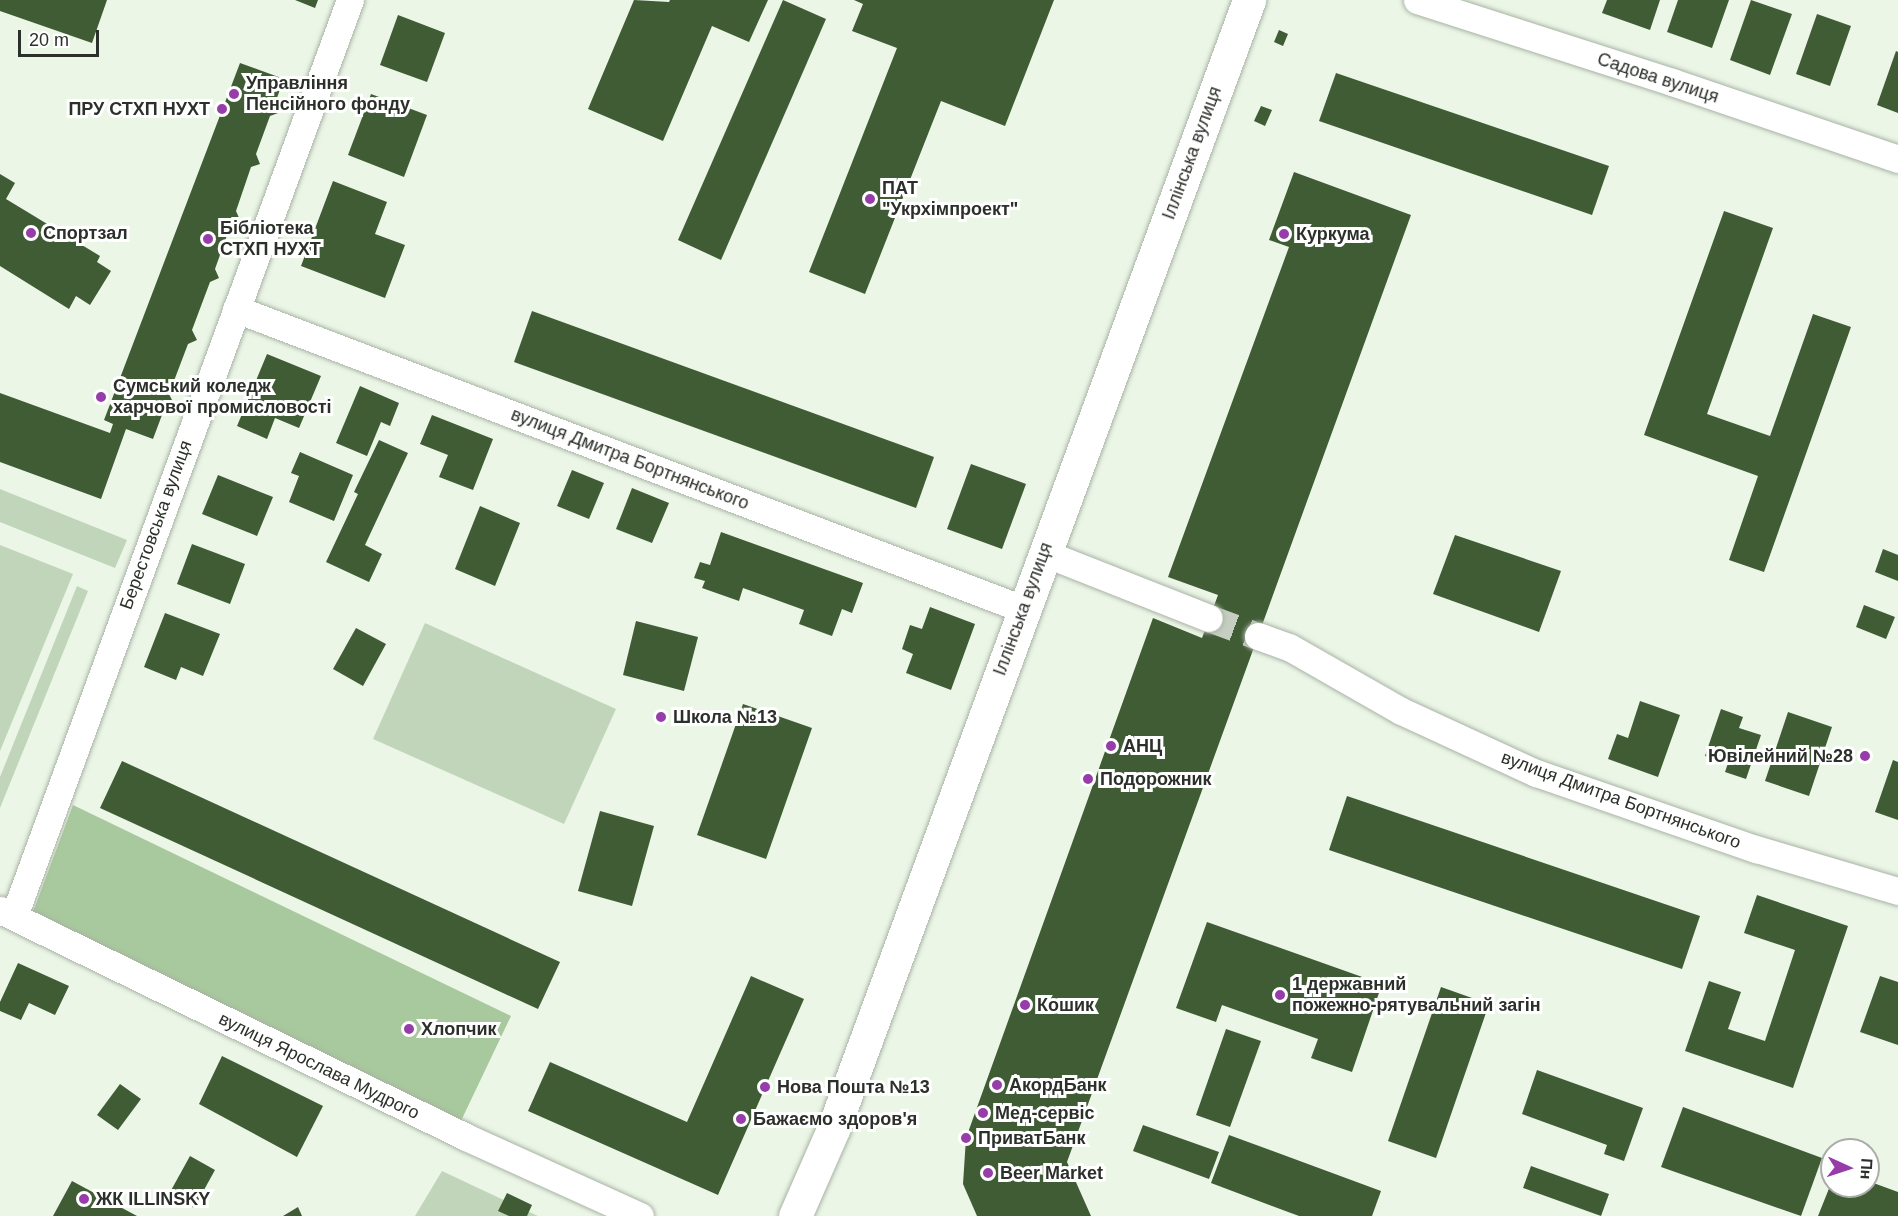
<!DOCTYPE html>
<html>
<head>
<meta charset="utf-8">
<style>
  body { margin:0 }
  #map { position:relative; width:1898px; height:1216px; overflow:hidden; background:#ebf6e7; font-family:Helvetica,sans-serif }
  div>[style] { position:absolute }
  .green>* { inset:0; background:#c0d5b9 }
  .forest>* { inset:0; background:#a8c99d }
  .building>* { inset:0; background:#3f5c35 }
  .minor-tunnel>* { height:27px; margin-top:-13.5px; transform-origin:0; background:repeating-linear-gradient(90deg,#c5cec1 0 27px,transparent 0 41px) }
  .roads { filter:drop-shadow(0 0 2px #a9b3a5) drop-shadow(0 0 2px #a9b3a5) }
  .minor>* { height:27px; margin:-13.5px; padding:0 13.5px; transform-origin:13.5px; border-radius:13.5px; background:#fff }
  .major>* { height:33px; margin:-16.5px; padding:0 16.5px; transform-origin:16.5px; border-radius:16.5px; background:#fff }
  .dots>* { width:16px; height:16px; translate:-50% -50%; box-sizing:border-box; border:3px solid #fff; border-radius:50% }
  span { translate:-50% -50%; white-space:nowrap; text-align:center; line-height:1.15; -webkit-text-stroke:6px #fff; paint-order:stroke }
  .street-label { font-size:18px; color:#2c302a }
  .poi-label { font-size:18px; color:#2c302a; font-weight:700 }
  .left { translate:0 -50%; text-align:left }
  .right { translate:-100% -50%; text-align:right }
  .north { position:absolute; left:1820px; top:1138px; width:60px; height:60px; box-sizing:border-box; background:#fff; border:2px solid #abacaa; border-radius:50%; rotate:93deg; font-size:16px; font-weight:700; line-height:24px; text-align:center; color:#2c302a }
  .north::after { content:''; display:block; margin:auto; width:21px; height:27px; background:#963da9; clip-path:polygon(50% 0,100% 100%,50% 72%,0 100%) }
  .scale { position:absolute; left:18px; top:30px; width:81px; height:27px; box-sizing:border-box; border:3px solid #2c302a; border-top:0; padding-left:8px; font-size:18px; line-height:21px; white-space:nowrap; color:#2c302a; -webkit-text-stroke:4px #fff; paint-order:stroke }
</style>
</head>
<body>
<div id="map">
  <div class="green">
    <i style="clip-path:polygon(0 489px,127px 540px,115px 568px,0 522px)"></i>
    <i style="clip-path:polygon(0 545px,73px 574px,0 751px)"></i>
    <i style="clip-path:polygon(77px 586px,88px 591px,0 808px,0 777px)"></i>
    <i style="clip-path:polygon(425px 623px,616px 709px,564px 824px,373px 739px)"></i>
    <i style="clip-path:polygon(442px 1171px,538px 1216px,415px 1216px)"></i>
  </div>
  <div class="forest">
    <i style="clip-path:polygon(73px 805px,511px 1016px,460px 1123px,33px 912px)"></i>
  </div>
  <div class="building">
    <i style="clip-path:polygon(0 0,107px 0,92px 43px,0 11px)"></i>
    <i style="clip-path:polygon(295px 0,318px 0,315px 8px)"></i>
    <i style="clip-path:polygon(634px 0,669px 2px,670px 0,768px 0,749px 42px,712px 26px,663px 141px,588px 109px)"></i>
    <i style="clip-path:polygon(783px 0,826px 19px,721px 260px,678px 240px)"></i>
    <i style="clip-path:polygon(854px 0,1054px 0,1005px 126px,941px 101px,865px 294px,809px 272px,897px 48px,852px 31px,863px 4px)"></i>
    <i style="clip-path:polygon(1607px 0,1660px 0,1650px 30px,1602px 13px)"></i>
    <i style="clip-path:polygon(1678px 0,1729px 0,1712px 48px,1667px 32px)"></i>
    <i style="clip-path:polygon(1751px 0,1792px 14px,1770px 75px,1730px 60px)"></i>
    <i style="clip-path:polygon(1817px 14px,1851px 26px,1830px 86px,1796px 74px)"></i>
    <i style="clip-path:polygon(398px 15px,445px 33px,427px 82px,380px 65px)"></i>
    <i style="clip-path:polygon(1279px 30px,1288px 34px,1283px 46px,1274px 42px)"></i>
    <i style="clip-path:polygon(1896px 51px,1898px 52px,1898px 113px,1877px 105px)"></i>
    <i style="clip-path:polygon(240px 63px,284px 79px,275px 103px,278px 113px,270px 116px,256px 154px,260px 164px,251px 167px,236px 211px,240px 220px,231px 224px,215px 269px,219px 278px,210px 282px,192px 330px,197px 340px,188px 344px,169px 394px,174px 404px,165px 407px,153px 439px,126px 429px,101px 499px,0 462px,0 393px,110px 433px,113px 424px,104px 420px)"></i>
    <i style="clip-path:polygon(1336px 73px,1609px 166px,1592px 215px,1319px 121px)"></i>
    <i style="clip-path:polygon(371px 94px,427px 115px,404px 177px,348px 155px)"></i>
    <i style="clip-path:polygon(1261px 106px,1272px 110px,1265px 126px,1254px 121px)"></i>
    <i style="clip-path:polygon(1294px 172px,1411px 215px,1067px 1162px,1091px 1216px,977px 1216px,963px 1184px,966px 1138px,1153px 618px,1202px 638px,1218px 595px,1168px 577px,1289px 247px,1269px 240px)"></i>
    <i style="clip-path:polygon(0 174px,15px 183px,6px 199px,100px 256px,97px 262px,111px 271px,90px 305px,76px 296px,69px 309px,0 266px)"></i>
    <i style="clip-path:polygon(333px 181px,387px 202px,375px 234px,405px 245px,385px 298px,301px 266px)"></i>
    <i style="clip-path:polygon(1724px 211px,1773px 228px,1707px 414px,1770px 436px,1813px 314px,1851px 327px,1764px 572px,1729px 560px,1758px 476px,1644px 435px)"></i>
    <i style="clip-path:polygon(532px 311px,934px 457px,916px 508px,514px 362px)"></i>
    <i style="clip-path:polygon(267px 354px,321px 376px,299px 428px,275px 418px,267px 439px,237px 426px)"></i>
    <i style="clip-path:polygon(360px 386px,399px 403px,390px 426px,381px 422px,367px 456px,336px 443px)"></i>
    <i style="clip-path:polygon(432px 415px,493px 439px,473px 490px,439px 477px,448px 455px,420px 444px)"></i>
    <i style="clip-path:polygon(379px 440px,408px 453px,365px 545px,382px 554px,369px 582px,326px 562px,358px 494px,354px 492px)"></i>
    <i style="clip-path:polygon(300px 452px,353px 475px,334px 521px,289px 502px,299px 476px,291px 473px)"></i>
    <i style="clip-path:polygon(971px 464px,1026px 484px,1002px 549px,947px 529px)"></i>
    <i style="clip-path:polygon(572px 470px,604px 483px,589px 519px,557px 506px)"></i>
    <i style="clip-path:polygon(218px 475px,273px 497px,257px 536px,202px 514px)"></i>
    <i style="clip-path:polygon(632px 488px,669px 503px,652px 543px,616px 529px)"></i>
    <i style="clip-path:polygon(480px 506px,520px 523px,495px 586px,455px 569px)"></i>
    <i style="clip-path:polygon(721px 532px,863px 583px,852px 613px,842px 609px,832px 636px,799px 624px,804px 610px,743px 588px,739px 601px,702px 588px,705px 581px,694px 578px,700px 562px,710px 565px)"></i>
    <i style="clip-path:polygon(1455px 535px,1561px 571px,1539px 632px,1433px 594px)"></i>
    <i style="clip-path:polygon(192px 544px,245px 564px,230px 604px,177px 584px)"></i>
    <i style="clip-path:polygon(1883px 549px,1898px 555px,1898px 581px,1875px 572px)"></i>
    <i style="clip-path:polygon(1864px 605px,1895px 617px,1886px 639px,1856px 627px)"></i>
    <i style="clip-path:polygon(930px 607px,975px 624px,951px 690px,906px 673px,913px 654px,902px 649px,910px 625px,922px 629px)"></i>
    <i style="clip-path:polygon(165px 613px,220px 634px,203px 676px,181px 667px,176px 680px,144px 667px)"></i>
    <i style="clip-path:polygon(636px 621px,698px 637px,684px 691px,623px 675px)"></i>
    <i style="clip-path:polygon(356px 628px,386px 644px,363px 686px,333px 669px)"></i>
    <i style="clip-path:polygon(1640px 701px,1680px 715px,1658px 777px,1608px 759px,1617px 734px,1628px 738px)"></i>
    <i style="clip-path:polygon(743px 704px,812px 728px,766px 859px,697px 835px)"></i>
    <i style="clip-path:polygon(1721px 709px,1743px 717px,1739px 728px,1761px 735px,1746px 779px,1725px 772px,1728px 763px,1705px 756px)"></i>
    <i style="clip-path:polygon(1788px 712px,1832px 727px,1809px 796px,1765px 781px)"></i>
    <i style="clip-path:polygon(1893px 760px,1898px 762px,1898px 820px,1875px 812px)"></i>
    <i style="clip-path:polygon(122px 761px,560px 962px,538px 1009px,100px 808px)"></i>
    <i style="clip-path:polygon(1347px 796px,1700px 916px,1682px 969px,1329px 850px)"></i>
    <i style="clip-path:polygon(600px 811px,654px 826px,632px 906px,578px 891px)"></i>
    <i style="clip-path:polygon(1757px 895px,1848px 926px,1793px 1088px,1685px 1051px,1709px 981px,1741px 992px,1728px 1029px,1765px 1041px,1795px 950px,1744px 933px)"></i>
    <i style="clip-path:polygon(1207px 922px,1382px 984px,1352px 1072px,1311px 1058px,1318px 1039px,1222px 1005px,1216px 1022px,1176px 1008px)"></i>
    <i style="clip-path:polygon(18px 963px,69px 986px,55px 1015px,29px 1003px,21px 1020px,0 1011px,0 1002px)"></i>
    <i style="clip-path:polygon(751px 976px,804px 999px,718px 1195px,528px 1111px,550px 1062px,687px 1122px)"></i>
    <i style="clip-path:polygon(1880px 976px,1898px 982px,1898px 1045px,1860px 1032px)"></i>
    <i style="clip-path:polygon(1441px 987px,1489px 1004px,1436px 1158px,1388px 1141px)"></i>
    <i style="clip-path:polygon(1226px 1029px,1261px 1041px,1230px 1127px,1196px 1115px)"></i>
    <i style="clip-path:polygon(222px 1056px,323px 1106px,297px 1157px,199px 1104px)"></i>
    <i style="clip-path:polygon(1537px 1070px,1643px 1108px,1624px 1161px,1604px 1154px,1607px 1145px,1522px 1114px)"></i>
    <i style="clip-path:polygon(120px 1084px,141px 1099px,118px 1130px,97px 1115px)"></i>
    <i style="clip-path:polygon(1683px 1107px,1822px 1158px,1801px 1216px,1661px 1167px)"></i>
    <i style="clip-path:polygon(1143px 1125px,1219px 1152px,1209px 1179px,1133px 1151px)"></i>
    <i style="clip-path:polygon(1229px 1135px,1381px 1191px,1372px 1216px,1299px 1216px,1211px 1183px)"></i>
    <i style="clip-path:polygon(190px 1156px,215px 1170px,194px 1208px,169px 1194px)"></i>
    <i style="clip-path:polygon(1531px 1166px,1609px 1194px,1601px 1216px,1523px 1188px)"></i>
    <i style="clip-path:polygon(72px 1181px,137px 1216px,53px 1216px)"></i>
    <i style="clip-path:polygon(1832px 1181px,1832px 1186px,1868px 1186px,1868px 1181px,1898px 1192px,1898px 1216px,1818px 1216px)"></i>
    <i style="clip-path:polygon(507px 1193px,532px 1205px,527px 1216px,509px 1216px,498px 1211px)"></i>
    <i style="clip-path:polygon(298px 1207px,302px 1216px,283px 1216px)"></i>
  </div>
  <div class="minor-tunnel">
    <i style="left:1209px;top:618px;width:52px;rotate:20.2deg"></i>
  </div>
  <div class="roads">
    <div class="minor">
      <i style="left:1417px;top:0;width:268px;rotate:17.8deg"></i>
      <i style="left:1672px;top:82px;width:239px;rotate:18.8deg"></i>
      <i style="left:236px;top:309px;width:842px;rotate:20.87deg"></i>
      <i style="left:1044px;top:553px;width:177px;rotate:21.5deg"></i>
      <i style="left:1258px;top:636px;width:33px;rotate:20deg"></i>
      <i style="left:1289px;top:647px;width:129px;rotate:29.7deg"></i>
      <i style="left:1401px;top:711px;width:149px;rotate:24.7deg"></i>
      <i style="left:1536px;top:773px;width:233px;rotate:19.1deg"></i>
      <i style="left:1756px;top:849px;width:148px;rotate:16.5deg"></i>
      <i style="left:0;top:910px;width:518px;rotate:25.97deg"></i>
      <i style="left:466px;top:1137px;width:191px;rotate:24.4deg"></i>
      <i style="left:14px;top:916px;width:976px;rotate:-69.86deg"></i>
    </div>
    <div class="major">
      <i style="left:795px;top:1216px;width:97px;rotate:-66.3deg"></i>
      <i style="left:834px;top:1127px;width:1201px;rotate:-69.78deg"></i>
    </div>
  </div>
  <div class="dots">
    <i style="left:234px;top:94px;background:#963da9"></i>
    <i style="left:222px;top:109px;background:#963da9"></i>
    <i style="left:870px;top:199px;background:#963da9"></i>
    <i style="left:31px;top:233px;background:#963da9"></i>
    <i style="left:1284px;top:234px;background:#963da9"></i>
    <i style="left:208px;top:239px;background:#963da9"></i>
    <i style="left:101px;top:397px;background:#963da9"></i>
    <i style="left:661px;top:717px;background:#963da9"></i>
    <i style="left:1111px;top:746px;background:#963da9"></i>
    <i style="left:1865px;top:756px;background:#963da9"></i>
    <i style="left:1088px;top:779px;background:#963da9"></i>
    <i style="left:1280px;top:995px;background:#963da9"></i>
    <i style="left:1025px;top:1005px;background:#963da9"></i>
    <i style="left:409px;top:1029px;background:#963da9"></i>
    <i style="left:997px;top:1085px;background:#963da9"></i>
    <i style="left:765px;top:1087px;background:#963da9"></i>
    <i style="left:983px;top:1113px;background:#963da9"></i>
    <i style="left:741px;top:1119px;background:#963da9"></i>
    <i style="left:966px;top:1138px;background:#963da9"></i>
    <i style="left:988px;top:1173px;background:#963da9"></i>
    <i style="left:84px;top:1199px;background:#963da9"></i>
  </div>
  <div class="street-label">
    <span style="left:1658px;top:78px;rotate:18deg">Садова вулиця</span>
    <span style="left:1192px;top:153px;rotate:-70deg">Іллінська вулиця</span>
    <span style="left:630px;top:459px;rotate:21deg">вулиця Дмитра Бортнянського</span>
    <span style="left:156px;top:525px;rotate:-70deg">Берестовська вулиця</span>
    <span style="left:1023px;top:609px;rotate:-70deg">Іллінська вулиця</span>
    <span style="left:1621px;top:800px;rotate:20deg">вулиця Дмитра Бортнянського</span>
    <span style="left:319px;top:1066px;rotate:26deg">вулиця Ярослава Мудрого</span>
  </div>
  <div class="poi-label">
    <span class="left" style="left:246px;top:94px">Управління<br>Пенсійного фонду</span>
    <span class="right" style="left:210px;top:109px">ПРУ СТХП НУХТ</span>
    <span class="left" style="left:882px;top:199px">ПАТ<br>"Укрхімпроект"</span>
    <span class="left" style="left:220px;top:239px">Бібліотека<br>СТХП НУХТ</span>
    <span class="left" style="left:43px;top:233px">Спортзал</span>
    <span class="left" style="left:1296px;top:234px">Куркума</span>
    <span class="left" style="left:113px;top:397px">Сумський коледж<br>харчової промисловості</span>
    <span class="left" style="left:673px;top:717px">Школа №13</span>
    <span class="left" style="left:1123px;top:746px">АНЦ</span>
    <span class="right" style="left:1853px;top:756px">Ювілейний №28</span>
    <span class="left" style="left:1100px;top:779px">Подорожник</span>
    <span class="left" style="left:1292px;top:995px">1 державний<br>пожежно-рятувальний загін</span>
    <span class="left" style="left:1037px;top:1005px">Кошик</span>
    <span class="left" style="left:421px;top:1029px">Хлопчик</span>
    <span class="left" style="left:1009px;top:1085px">АкордБанк</span>
    <span class="left" style="left:777px;top:1087px">Нова Пошта №13</span>
    <span class="left" style="left:995px;top:1113px">Мед-сервіс</span>
    <span class="left" style="left:753px;top:1119px">Бажаємо здоров'я</span>
    <span class="left" style="left:978px;top:1138px">ПриватБанк</span>
    <span class="left" style="left:1000px;top:1173px">Beer Market</span>
    <span class="left" style="left:96px;top:1199px">ЖК ILLINSKY</span>
  </div>
  <div class="north">Пн</div>
  <div class="scale">20 m</div>
</div>
</body>
</html>
